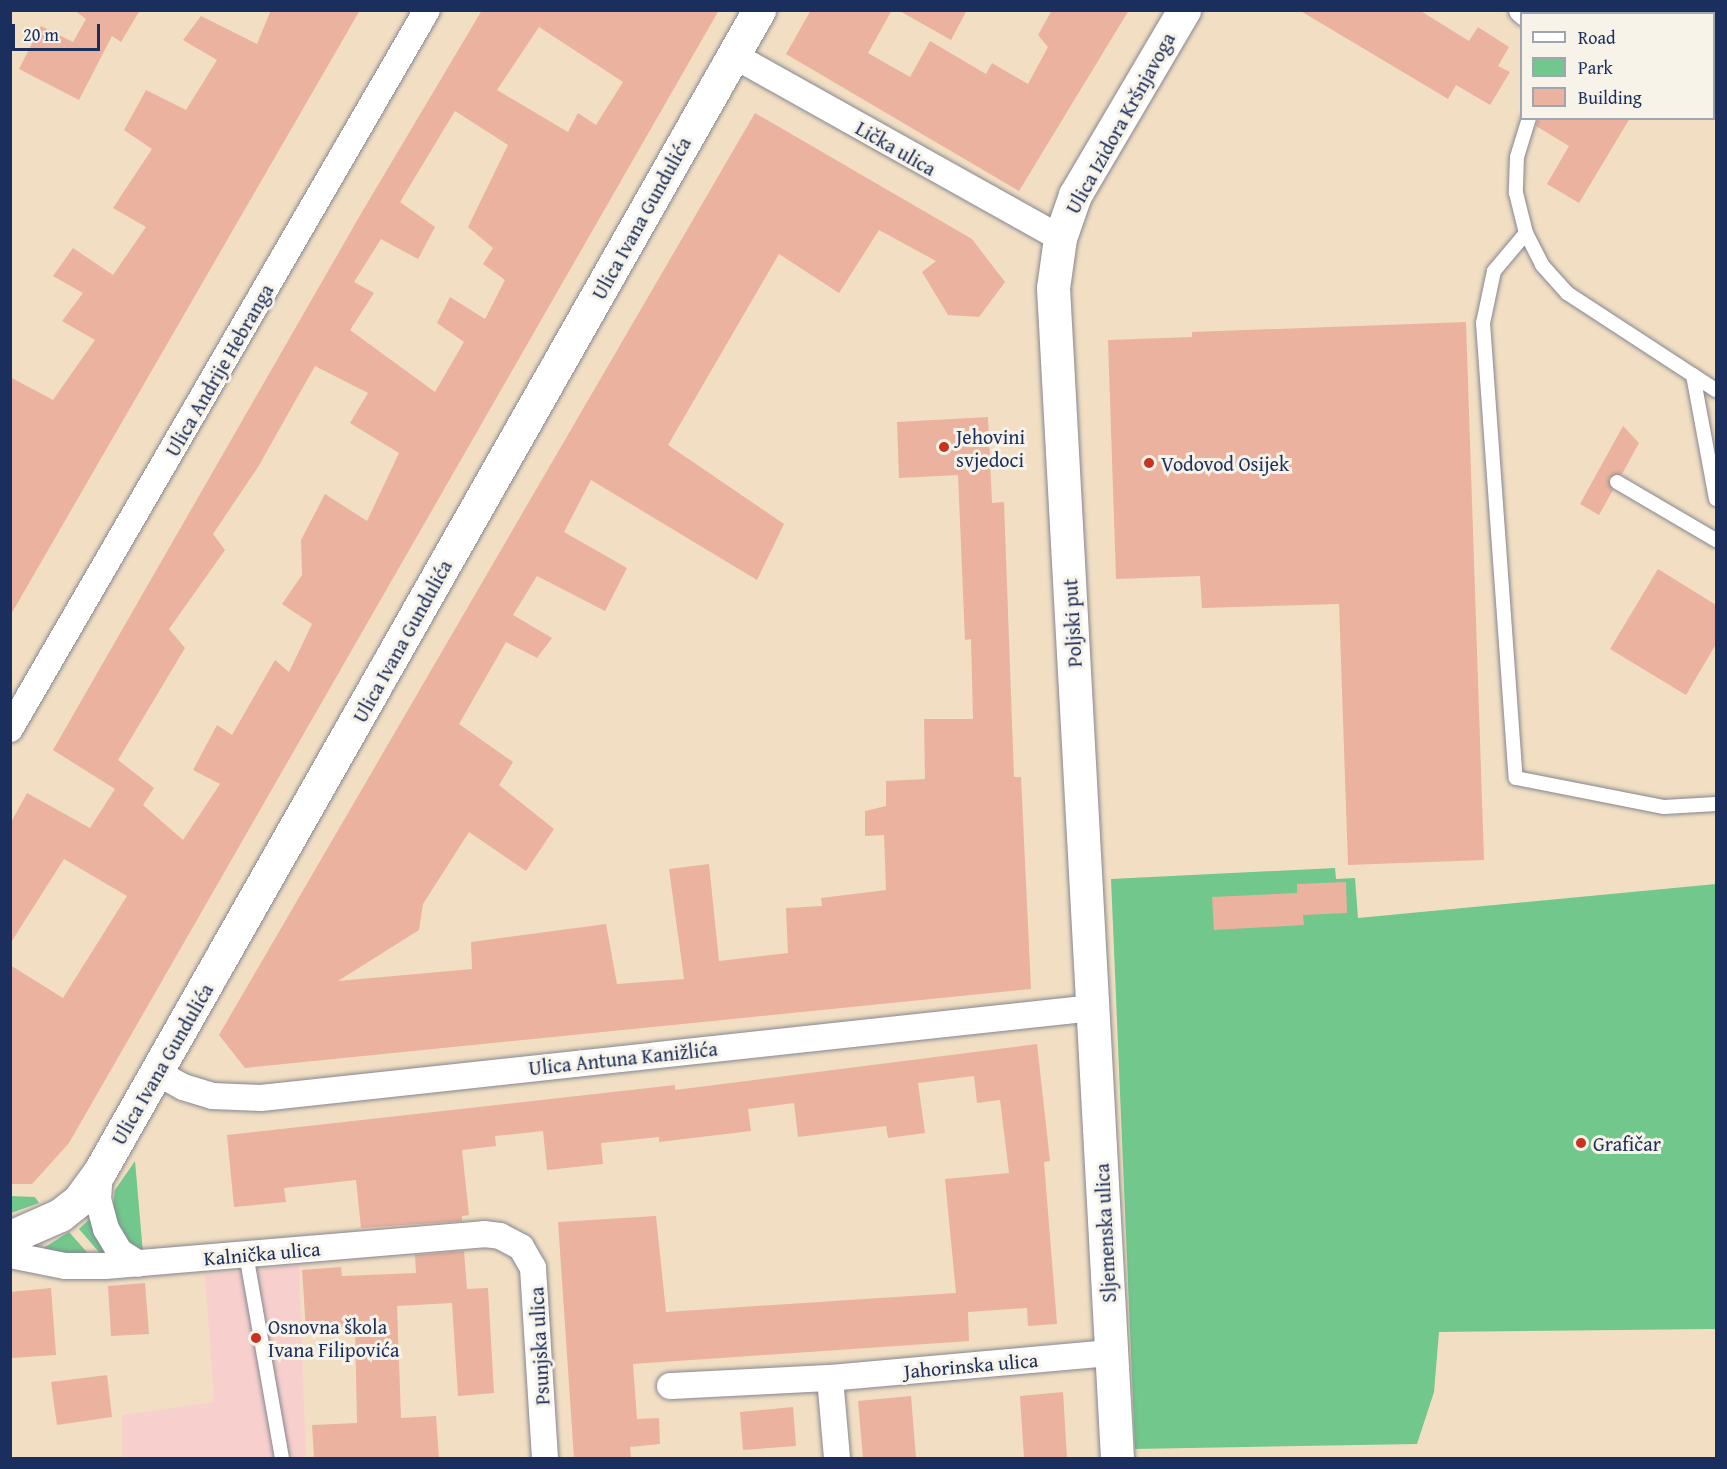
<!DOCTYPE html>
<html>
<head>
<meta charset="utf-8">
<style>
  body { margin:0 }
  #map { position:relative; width:1727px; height:1469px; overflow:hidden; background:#f2dfc3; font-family:"Gentium Book Plus",serif }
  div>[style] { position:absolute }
  .built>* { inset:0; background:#f7d0cd }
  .green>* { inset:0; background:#72c78c }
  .building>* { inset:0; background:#ebb29f }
  .roads { filter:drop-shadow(0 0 2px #868790) drop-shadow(0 0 2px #868790) }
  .service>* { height:14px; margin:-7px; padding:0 7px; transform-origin:7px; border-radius:7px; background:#fff }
  .minor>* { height:26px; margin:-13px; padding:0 13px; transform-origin:13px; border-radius:13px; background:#fff }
  .tertiary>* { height:33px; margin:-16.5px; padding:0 16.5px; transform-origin:16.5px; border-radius:16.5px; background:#fff }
  .secondary>* { height:33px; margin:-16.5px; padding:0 16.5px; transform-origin:16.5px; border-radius:16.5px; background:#fff }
  .dots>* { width:16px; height:16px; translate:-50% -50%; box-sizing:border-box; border:3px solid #f7f3e8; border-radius:50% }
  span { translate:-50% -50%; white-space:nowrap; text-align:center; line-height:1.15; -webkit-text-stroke:6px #f7f3e8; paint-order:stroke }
  .street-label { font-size:20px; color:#1b2f5e }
  .poi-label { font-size:20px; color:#1b2f5e }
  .left { translate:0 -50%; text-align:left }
  .frame { position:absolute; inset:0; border:12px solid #1b2f5e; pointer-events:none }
  .legend { position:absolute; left:1520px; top:12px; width:195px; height:108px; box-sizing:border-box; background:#f7f3e8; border:2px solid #9fa5b1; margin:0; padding:8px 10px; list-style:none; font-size:18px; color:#1b2f5e }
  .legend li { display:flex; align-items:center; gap:12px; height:30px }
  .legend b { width:30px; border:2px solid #9fa5b1 }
  .scale { position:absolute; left:12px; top:24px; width:88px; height:27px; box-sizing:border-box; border:3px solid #1b2f5e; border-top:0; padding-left:8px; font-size:18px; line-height:21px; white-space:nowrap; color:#1b2f5e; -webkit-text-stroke:4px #f7f3e8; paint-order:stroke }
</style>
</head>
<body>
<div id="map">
  <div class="built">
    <i style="clip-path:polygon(299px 1265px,306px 1458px,122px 1458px,122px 1415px,214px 1402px,205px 1275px)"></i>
  </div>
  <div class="green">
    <i style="clip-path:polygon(1335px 868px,1336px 879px,1355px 878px,1358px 918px,1716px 884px,1716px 1329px,1439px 1332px,1434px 1392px,1417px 1444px,1135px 1449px,1111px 879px)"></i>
    <i style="clip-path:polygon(135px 1161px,143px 1253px,124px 1239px,112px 1212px,115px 1190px)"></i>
    <i style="clip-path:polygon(10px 1196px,35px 1197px,39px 1203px,11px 1213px)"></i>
    <i style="clip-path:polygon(94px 1215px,113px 1257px,104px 1258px,79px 1229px)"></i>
    <i style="clip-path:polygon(69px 1232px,93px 1259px,42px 1249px)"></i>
  </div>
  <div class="building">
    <i style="clip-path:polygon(74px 10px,140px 10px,121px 42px,112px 36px,79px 100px,19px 69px,41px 26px,73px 42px,86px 19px)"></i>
    <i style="clip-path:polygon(271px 10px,360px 10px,10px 616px,10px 377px,53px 400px,95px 340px,62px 321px,83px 293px,53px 276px,73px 248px,113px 275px,146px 227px,113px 208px,152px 149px,124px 130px,146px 90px,186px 110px,217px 60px,183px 40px,201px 16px,257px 44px)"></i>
    <i style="clip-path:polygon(evenodd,482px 10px,719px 10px,69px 1143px,32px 1184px,10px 1184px,10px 965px,63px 998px,127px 896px,64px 859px,10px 944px,10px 824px,27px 793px,90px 828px,115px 789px,53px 750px,362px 212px,482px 10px,539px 27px,623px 82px,596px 125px,578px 113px,568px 132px,497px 90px,539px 27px,482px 10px,455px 111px,508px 145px,468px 227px,493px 248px,483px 264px,505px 280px,485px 319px,450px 297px,437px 323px,464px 342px,435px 392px,350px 330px,374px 293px,354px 282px,381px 239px,418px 259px,435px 227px,400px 202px,455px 111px,482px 10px,315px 366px,368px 393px,350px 423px,399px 453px,367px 521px,325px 494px,301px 540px,302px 575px,282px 604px,312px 624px,289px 672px,275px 660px,232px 735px,217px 725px,193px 770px,220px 784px,183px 840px,143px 805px,154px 788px,118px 760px,185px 648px,169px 629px,225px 550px,213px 534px,258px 467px,315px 366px)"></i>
    <i style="clip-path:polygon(811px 10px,892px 10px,868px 53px,910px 77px,930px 41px,986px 74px,992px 63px,1028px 84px,1048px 47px,1038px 35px,1052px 10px,1129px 10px,1019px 191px,786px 54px)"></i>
    <i style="clip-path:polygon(898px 10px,967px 10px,951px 40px)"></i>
    <i style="clip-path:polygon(1299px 10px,1419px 10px,1469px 41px,1478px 27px,1509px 47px,1498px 66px,1510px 72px,1490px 105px,1456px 85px,1448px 99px)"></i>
    <i style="clip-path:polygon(755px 113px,972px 239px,1005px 282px,979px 317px,948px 315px,922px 272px,936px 261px,879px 230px,839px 293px,779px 254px,668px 445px,784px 524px,757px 580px,591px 480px,564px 532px,627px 568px,605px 611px,537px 576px,513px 615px,552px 638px,537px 658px,506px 642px,459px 724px,513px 762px,499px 785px,554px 829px,526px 871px,469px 832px,423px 904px,419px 930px,338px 981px,472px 969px,471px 942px,606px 924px,617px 984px,684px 979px,669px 869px,709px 864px,719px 961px,788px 953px,786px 908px,822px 906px,821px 898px,886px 890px,884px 835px,865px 836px,865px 811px,886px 806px,886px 781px,925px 779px,924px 719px,973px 719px,971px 639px,965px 640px,958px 475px,899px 478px,897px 422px,988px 417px,992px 503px,1004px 502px,1014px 777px,1021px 777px,1031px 989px,245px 1068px,219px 1035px)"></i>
    <i style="clip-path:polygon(1538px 118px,1630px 118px,1579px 203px,1547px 184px,1569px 146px,1536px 126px)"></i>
    <i style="clip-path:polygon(1466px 322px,1484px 860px,1348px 865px,1339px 604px,1202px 608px,1200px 576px,1116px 579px,1108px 340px,1192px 337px,1192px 332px)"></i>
    <i style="clip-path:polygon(1623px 426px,1639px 443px,1622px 474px,1609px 478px,1613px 490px,1599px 515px,1580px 504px)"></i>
    <i style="clip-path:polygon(1658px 569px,1716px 605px,1716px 644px,1686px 695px,1610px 649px)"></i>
    <i style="clip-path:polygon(1346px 882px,1347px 913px,1303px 915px,1304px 925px,1214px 930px,1212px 897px,1297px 893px,1297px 884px)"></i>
    <i style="clip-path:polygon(1037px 1044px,1050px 1161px,1044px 1162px,1057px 1324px,1028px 1326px,1027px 1308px,968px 1312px,969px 1341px,633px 1364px,637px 1419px,659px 1418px,660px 1444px,630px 1447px,631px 1458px,574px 1458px,558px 1222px,656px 1216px,666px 1312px,956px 1293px,945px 1179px,1009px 1173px,1000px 1100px,977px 1103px,974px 1076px,918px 1083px,925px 1133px,888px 1138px,886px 1126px,798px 1137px,794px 1103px,748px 1109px,751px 1131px,659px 1142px,659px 1137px,601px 1143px,603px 1164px,547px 1170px,543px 1131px,495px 1136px,496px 1146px,462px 1150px,469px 1215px,462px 1216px,462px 1221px,361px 1228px,356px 1180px,284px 1188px,286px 1202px,234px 1207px,227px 1135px,675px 1085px,675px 1090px)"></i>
    <i style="clip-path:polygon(464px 1251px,467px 1289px,488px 1288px,494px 1393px,458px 1396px,452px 1303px,397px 1306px,401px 1418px,436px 1416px,439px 1458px,314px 1458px,312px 1425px,357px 1423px,355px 1326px,306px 1330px,302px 1270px,341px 1267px,342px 1276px,416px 1273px,415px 1255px)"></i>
    <i style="clip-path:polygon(145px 1283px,149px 1334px,111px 1336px,108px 1286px)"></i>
    <i style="clip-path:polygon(51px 1288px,56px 1355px,12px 1358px,10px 1292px)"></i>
    <i style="clip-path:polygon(107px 1375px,112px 1417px,57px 1425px,51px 1382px)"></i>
    <i style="clip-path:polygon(1063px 1392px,1067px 1458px,1024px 1458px,1020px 1396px)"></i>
    <i style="clip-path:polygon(911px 1396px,916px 1458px,863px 1458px,858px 1401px)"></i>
    <i style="clip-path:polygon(793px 1407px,796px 1446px,743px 1450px,740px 1412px)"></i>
  </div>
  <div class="roads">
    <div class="service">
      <i style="left:1692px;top:10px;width:6px;rotate:39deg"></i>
      <i style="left:1714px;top:24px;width:3px;rotate:45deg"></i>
      <i style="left:1529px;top:118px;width:41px;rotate:107.1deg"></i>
      <i style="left:1517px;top:157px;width:36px;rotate:92deg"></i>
      <i style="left:1516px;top:193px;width:41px;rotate:76deg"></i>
      <i style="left:1526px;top:233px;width:36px;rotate:63deg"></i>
      <i style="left:1542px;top:265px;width:38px;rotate:48deg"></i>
      <i style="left:1567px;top:293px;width:178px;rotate:33.1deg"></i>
      <i style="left:1526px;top:233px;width:50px;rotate:130.1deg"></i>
      <i style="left:1494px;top:271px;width:53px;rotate:101.9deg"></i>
      <i style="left:1483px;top:323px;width:456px;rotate:85.9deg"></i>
      <i style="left:1516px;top:778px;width:151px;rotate:11.1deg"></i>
      <i style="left:1664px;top:807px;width:52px;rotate:-3.3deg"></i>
      <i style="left:1693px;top:375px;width:126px;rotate:79.5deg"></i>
      <i style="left:1617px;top:482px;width:115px;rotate:30.4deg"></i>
      <i style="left:246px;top:1254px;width:207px;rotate:80deg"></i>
    </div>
    <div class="minor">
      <i style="left:1522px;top:10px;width:6px;rotate:39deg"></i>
      <i style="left:1582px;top:14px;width:4px;rotate:-63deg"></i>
      <i style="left:733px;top:55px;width:375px;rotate:29.2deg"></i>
      <i style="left:10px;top:729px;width:831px;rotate:-59.89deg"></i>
      <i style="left:158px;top:1073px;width:29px;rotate:29deg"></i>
      <i style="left:183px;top:1087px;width:30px;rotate:17deg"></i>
      <i style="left:212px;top:1096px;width:49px;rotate:2.3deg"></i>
      <i style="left:261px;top:1098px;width:837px;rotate:-6.17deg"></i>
      <i style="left:100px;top:1171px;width:28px;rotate:94deg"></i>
      <i style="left:98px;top:1199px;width:31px;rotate:75deg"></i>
      <i style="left:106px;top:1229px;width:27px;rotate:59deg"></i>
      <i style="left:120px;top:1252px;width:22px;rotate:32deg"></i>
      <i style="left:10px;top:1255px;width:56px;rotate:11.3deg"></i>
      <i style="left:65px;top:1266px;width:40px"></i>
      <i style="left:105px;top:1266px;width:380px;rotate:-4.8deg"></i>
      <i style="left:484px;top:1234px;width:16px;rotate:7deg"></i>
      <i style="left:500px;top:1236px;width:24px;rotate:28deg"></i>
      <i style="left:521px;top:1247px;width:24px;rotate:60deg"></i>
      <i style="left:533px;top:1268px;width:190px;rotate:86.4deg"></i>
      <i style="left:670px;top:1386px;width:160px;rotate:-2.9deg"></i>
      <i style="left:837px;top:1458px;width:80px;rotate:-95deg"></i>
      <i style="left:830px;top:1378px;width:282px;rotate:-5.1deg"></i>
    </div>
    <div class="tertiary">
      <i style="left:1117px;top:1458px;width:1172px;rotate:-93.13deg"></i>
      <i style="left:1053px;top:288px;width:50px;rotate:-82deg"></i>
      <i style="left:1060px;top:238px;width:46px;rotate:-70.8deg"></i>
      <i style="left:1075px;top:195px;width:215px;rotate:-59.5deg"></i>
    </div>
    <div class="secondary">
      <i style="left:10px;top:1237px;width:55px;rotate:-23.7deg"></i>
      <i style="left:60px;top:1215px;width:24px;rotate:-38deg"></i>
      <i style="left:79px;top:1200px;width:36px;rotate:-54deg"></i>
      <i style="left:100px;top:1171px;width:1335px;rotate:-60.42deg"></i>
    </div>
  </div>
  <div class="dots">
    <i style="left:944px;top:447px;background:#c8321e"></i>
    <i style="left:1149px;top:463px;background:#c8321e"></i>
    <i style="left:1581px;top:1143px;background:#c8321e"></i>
    <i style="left:256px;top:1338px;background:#c8321e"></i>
  </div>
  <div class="street-label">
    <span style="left:1120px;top:123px;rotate:-61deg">Ulica Izidora Kršnjavoga</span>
    <span style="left:896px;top:148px;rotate:30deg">Lička ulica</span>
    <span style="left:641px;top:218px;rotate:-61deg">Ulica Ivana Gundulića</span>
    <span style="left:219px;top:370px;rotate:-60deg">Ulica Andrije Hebranga</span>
    <span style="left:1072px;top:623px;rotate:-93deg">Poljski put</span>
    <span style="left:402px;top:641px;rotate:-61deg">Ulica Ivana Gundulića</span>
    <span style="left:623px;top:1058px;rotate:-6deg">Ulica Antuna Kanižlića</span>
    <span style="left:162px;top:1064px;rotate:-60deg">Ulica Ivana Gundulića</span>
    <span style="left:1105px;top:1233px;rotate:-93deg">Sljemenska ulica</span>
    <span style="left:262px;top:1253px;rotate:-5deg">Kalnička ulica</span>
    <span style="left:539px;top:1346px;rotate:-93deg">Psunjska ulica</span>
    <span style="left:971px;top:1365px;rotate:-5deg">Jahorinska ulica</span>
  </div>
  <div class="poi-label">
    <span class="left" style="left:956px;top:448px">Jehovini<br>svjedoci</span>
    <span class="left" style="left:1161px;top:463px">Vodovod Osijek</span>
    <span class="left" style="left:1593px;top:1143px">Grafičar</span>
    <span class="left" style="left:268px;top:1338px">Osnovna škola<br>Ivana Filipovića</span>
  </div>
  <div class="frame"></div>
  <ul class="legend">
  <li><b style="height:8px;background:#fff"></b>Road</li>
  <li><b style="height:16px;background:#72c78c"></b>Park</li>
  <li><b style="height:16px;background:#ebb29f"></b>Building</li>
  </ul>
  <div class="scale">20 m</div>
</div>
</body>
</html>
